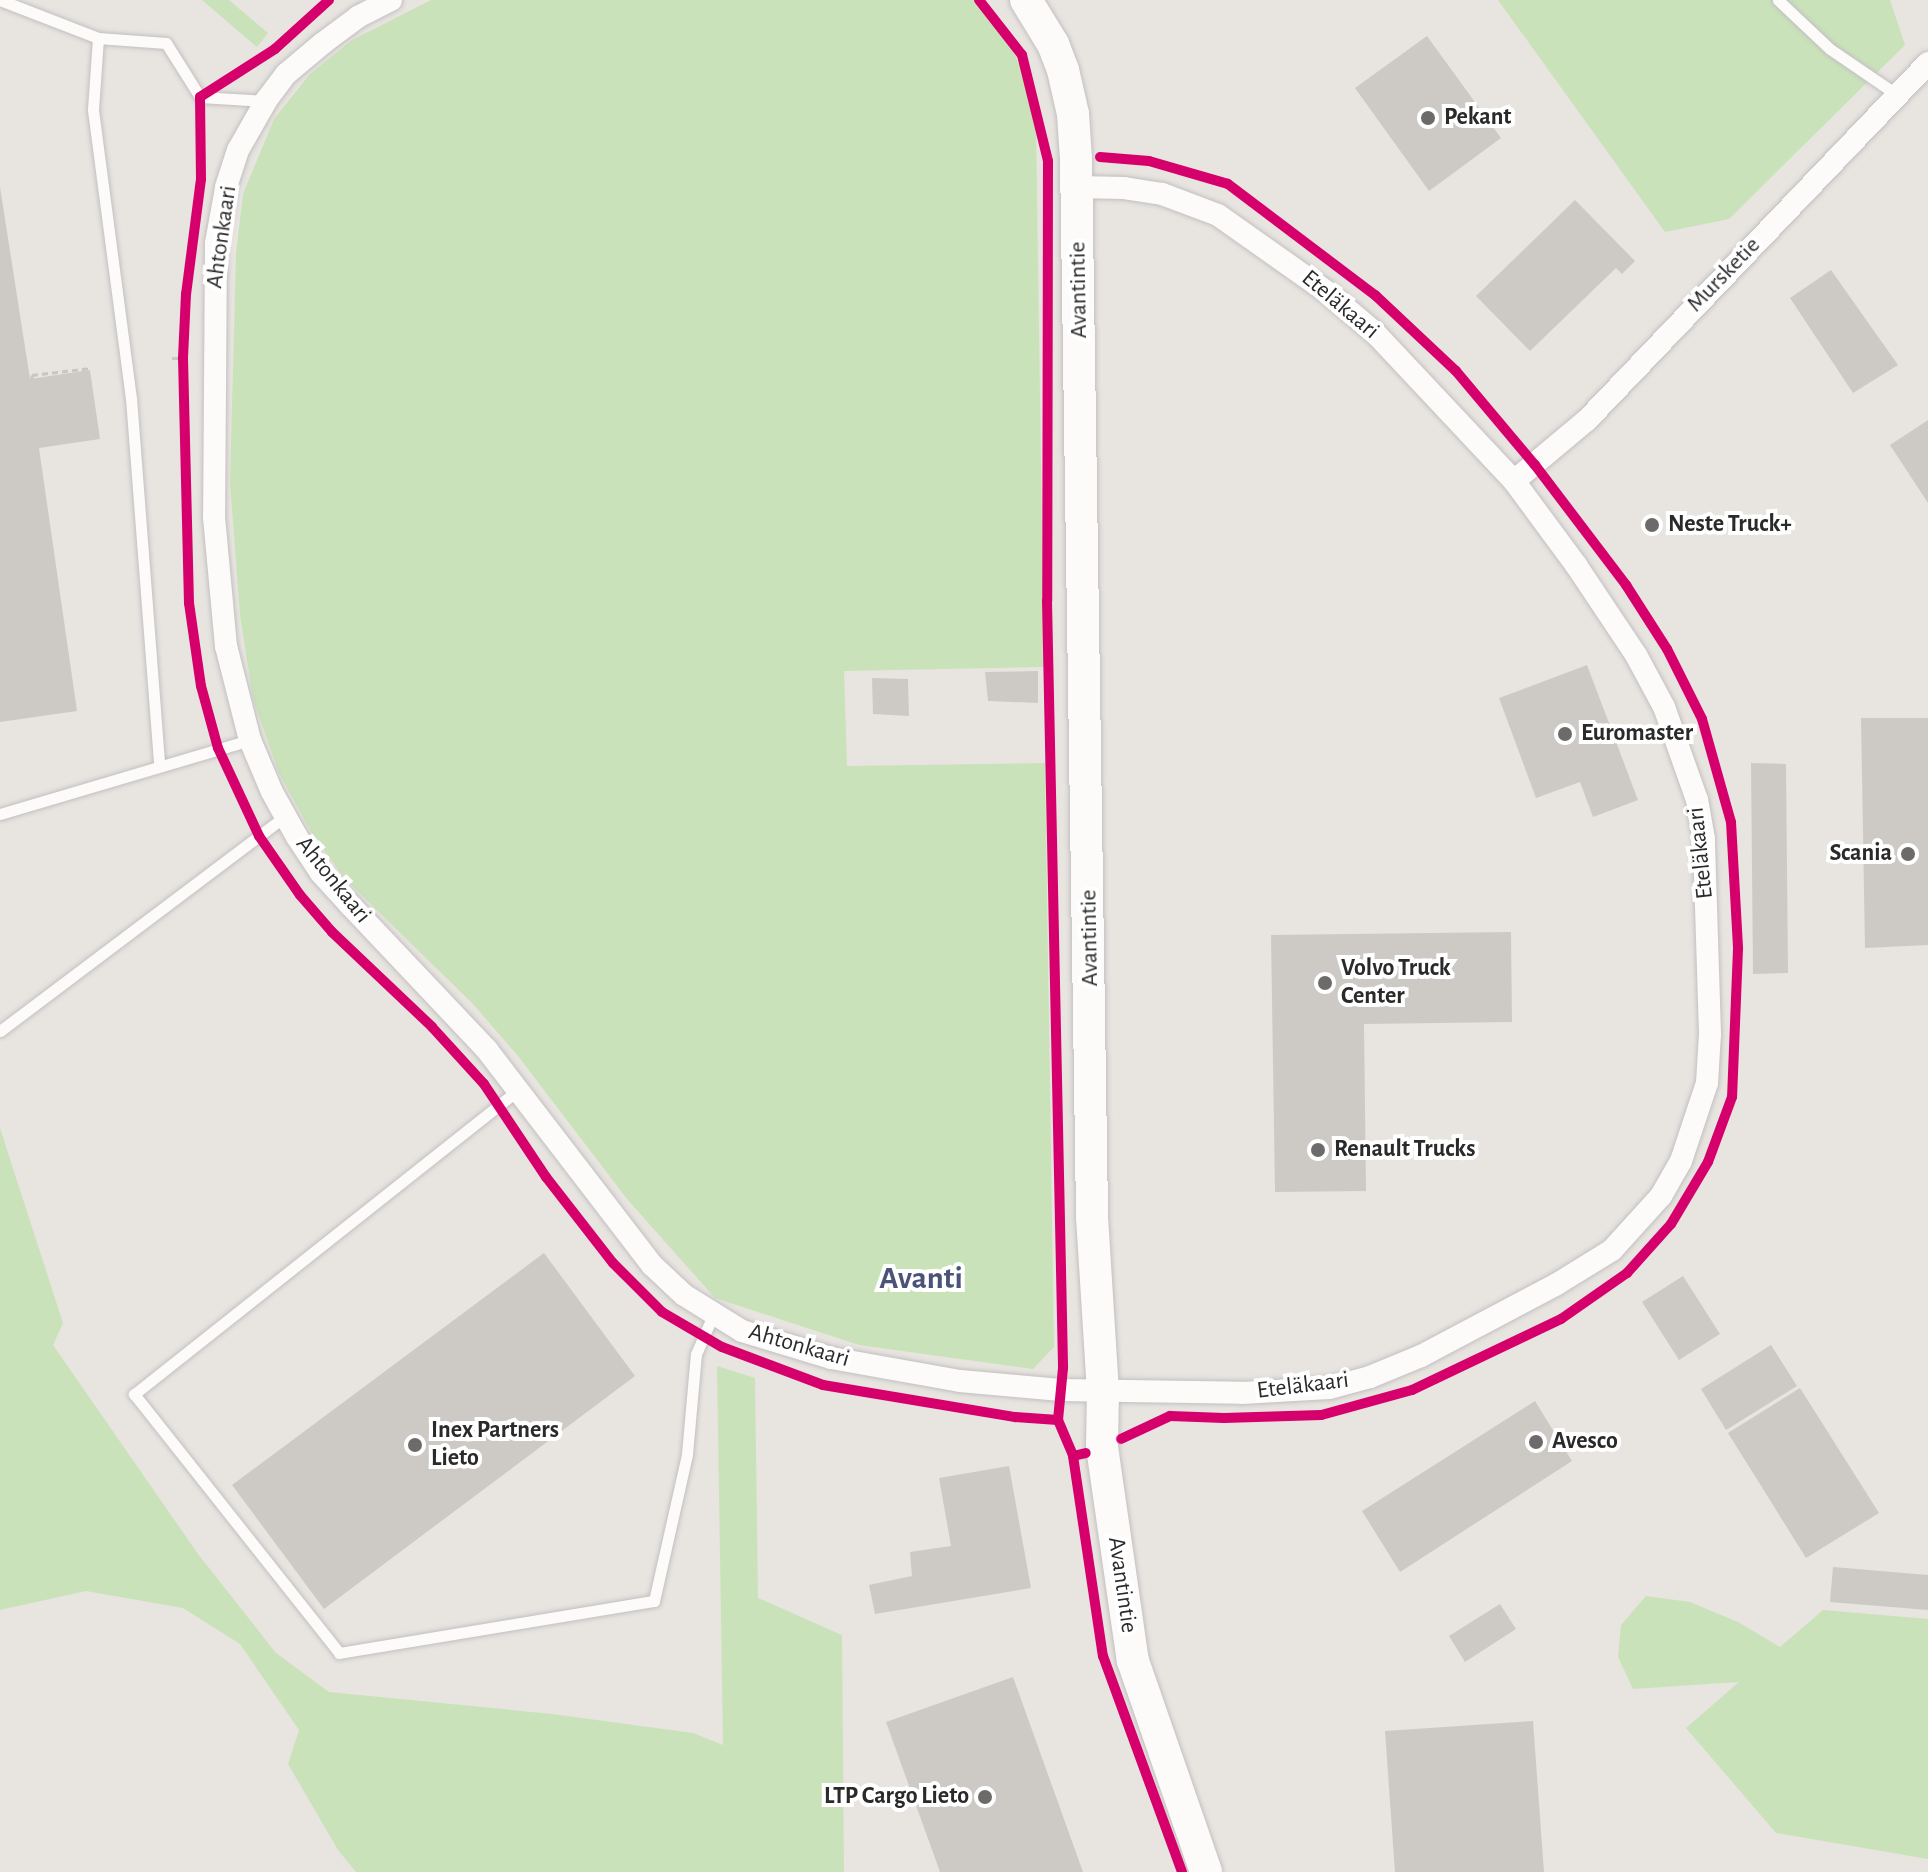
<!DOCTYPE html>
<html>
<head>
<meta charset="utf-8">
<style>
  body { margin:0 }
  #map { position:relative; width:1928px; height:1872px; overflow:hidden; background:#e8e4e0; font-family:"Alegreya Sans",sans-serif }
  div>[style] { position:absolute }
  .green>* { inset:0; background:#cae2ba }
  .building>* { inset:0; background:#cdcac6 }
  .path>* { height:3px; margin-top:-1.5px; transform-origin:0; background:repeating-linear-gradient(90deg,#c6c6c5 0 6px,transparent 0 10px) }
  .roads { filter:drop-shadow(0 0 2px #c2c0c1) drop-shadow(0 0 2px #c2c0c1) }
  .lane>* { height:11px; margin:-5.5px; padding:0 5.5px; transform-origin:5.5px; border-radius:5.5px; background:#fcfbfa }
  .street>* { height:22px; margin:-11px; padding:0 11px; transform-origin:11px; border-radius:11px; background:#fcfbfa }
  .secondary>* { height:32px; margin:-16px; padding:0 16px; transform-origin:16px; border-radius:16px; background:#fcfbfa }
  .cycleway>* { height:10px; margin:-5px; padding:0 5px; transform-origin:5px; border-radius:5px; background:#d6006c }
  .dots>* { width:22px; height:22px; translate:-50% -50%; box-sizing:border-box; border:4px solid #fff; border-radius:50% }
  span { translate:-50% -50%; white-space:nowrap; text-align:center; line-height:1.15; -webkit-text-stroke:8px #fff; paint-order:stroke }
  .poi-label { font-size:24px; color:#2a2a2a; font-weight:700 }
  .left { translate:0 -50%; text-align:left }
  .right { translate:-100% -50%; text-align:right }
  .street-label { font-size:24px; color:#2a2a2a }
  .district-label { font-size:32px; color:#4b5379; font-weight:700 }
</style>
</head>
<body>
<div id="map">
  <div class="green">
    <i style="clip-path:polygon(202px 0,229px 0,268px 33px,257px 47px)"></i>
    <i style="clip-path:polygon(431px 0,977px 0,1007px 41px,1027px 78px,1036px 125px,1044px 667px,844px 671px,847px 766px,1045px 763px,1054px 1347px,1033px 1369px,859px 1345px,715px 1298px,627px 1199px,518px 1056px,473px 1004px,345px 879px,310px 830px,279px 773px,253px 699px,240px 615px,230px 483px,236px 253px,243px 194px,274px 119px,310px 74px,352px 40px)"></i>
    <i style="clip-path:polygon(1498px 0,1890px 0,1905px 45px,1729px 219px,1665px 232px)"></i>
    <i style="clip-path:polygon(0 1128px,63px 1323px,53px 1345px,198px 1554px,276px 1653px,329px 1692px,552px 1714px,693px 1733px,723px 1745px,717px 1366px,755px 1378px,758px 1598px,842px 1635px,844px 1872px,356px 1872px,338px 1850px,288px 1764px,299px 1730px,240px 1644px,183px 1608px,86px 1591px,0 1610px)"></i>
    <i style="clip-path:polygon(1646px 1596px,1690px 1602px,1738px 1622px,1780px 1647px,1823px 1610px,1928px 1619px,1928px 1859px,1776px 1833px,1686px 1728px,1739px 1682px,1633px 1689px,1618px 1657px,1621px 1625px)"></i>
  </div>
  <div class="building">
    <i style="clip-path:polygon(1427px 36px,1501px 138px,1429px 191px,1355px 88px)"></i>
    <i style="clip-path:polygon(0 187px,30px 379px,90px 370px,100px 439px,39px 448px,77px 711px,0 722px)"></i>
    <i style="clip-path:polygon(1575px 200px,1635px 261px,1622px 274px,1616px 268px,1530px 351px,1476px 296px)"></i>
    <i style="clip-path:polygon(1831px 270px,1898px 365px,1853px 393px,1790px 298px)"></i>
    <i style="clip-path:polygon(1928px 420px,1928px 503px,1890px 445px)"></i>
    <i style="clip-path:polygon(1587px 665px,1638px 800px,1593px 817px,1580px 782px,1536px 798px,1499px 698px)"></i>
    <i style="clip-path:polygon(1038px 671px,1038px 703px,988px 701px,985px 672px)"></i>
    <i style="clip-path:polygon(872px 678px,908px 679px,909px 716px,873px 714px)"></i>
    <i style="clip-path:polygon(1861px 718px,1928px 718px,1928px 945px,1865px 948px)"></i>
    <i style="clip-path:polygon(1751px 763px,1786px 764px,1788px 973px,1753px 974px)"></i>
    <i style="clip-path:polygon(1511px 932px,1512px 1022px,1364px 1024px,1366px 1191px,1275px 1192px,1271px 935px)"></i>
    <i style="clip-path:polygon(544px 1253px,635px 1376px,324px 1609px,232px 1485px)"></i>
    <i style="clip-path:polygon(1683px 1276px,1720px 1334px,1679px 1360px,1642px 1302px)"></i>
    <i style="clip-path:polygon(1771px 1345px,1797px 1386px,1726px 1430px,1701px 1389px)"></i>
    <i style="clip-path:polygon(1800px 1388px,1879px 1513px,1806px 1558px,1728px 1433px)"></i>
    <i style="clip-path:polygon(1535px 1401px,1572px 1461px,1400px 1572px,1362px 1511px)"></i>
    <i style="clip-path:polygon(1009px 1466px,1031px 1588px,875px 1614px,869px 1585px,912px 1576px,910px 1552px,951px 1546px,939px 1478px)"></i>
    <i style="clip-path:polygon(1833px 1567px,1928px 1575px,1928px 1610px,1830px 1602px)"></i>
    <i style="clip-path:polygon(1500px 1604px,1516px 1629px,1465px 1662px,1449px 1636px)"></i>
    <i style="clip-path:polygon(1013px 1677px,1083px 1872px,940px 1872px,886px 1722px)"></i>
    <i style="clip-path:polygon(1533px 1721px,1544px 1872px,1395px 1872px,1385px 1731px)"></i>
  </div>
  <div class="path">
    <i style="left:172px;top:358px;width:11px"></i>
    <i style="left:32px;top:379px;width:4px;rotate:-90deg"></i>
    <i style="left:32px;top:375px;width:59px;rotate:-6.8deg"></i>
  </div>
  <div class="roads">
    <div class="lane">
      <i style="left:0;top:0;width:105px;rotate:21.2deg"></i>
      <i style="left:98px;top:38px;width:72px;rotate:94deg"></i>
      <i style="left:93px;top:110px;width:290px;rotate:82.5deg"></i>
      <i style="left:131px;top:398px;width:369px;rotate:85.6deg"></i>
      <i style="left:1778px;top:0;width:71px;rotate:43.3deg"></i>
      <i style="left:1830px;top:49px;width:80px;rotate:34.3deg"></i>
      <i style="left:98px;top:38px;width:68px;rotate:4.2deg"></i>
      <i style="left:166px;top:43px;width:64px;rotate:57.8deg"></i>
      <i style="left:200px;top:97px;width:66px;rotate:3.5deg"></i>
      <i style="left:0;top:814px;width:261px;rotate:-16.5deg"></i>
      <i style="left:0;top:1031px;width:357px;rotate:-37deg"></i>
      <i style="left:518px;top:1090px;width:490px;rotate:141.6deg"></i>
      <i style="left:134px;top:1394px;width:330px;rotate:51.6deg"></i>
      <i style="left:339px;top:1653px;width:319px;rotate:-9.4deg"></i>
      <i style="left:654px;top:1601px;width:151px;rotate:-77.3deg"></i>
      <i style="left:687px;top:1454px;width:100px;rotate:-84.9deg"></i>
      <i style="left:696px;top:1354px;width:43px;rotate:-66.4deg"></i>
    </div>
    <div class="street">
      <i style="left:391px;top:0;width:37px;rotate:153deg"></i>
      <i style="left:358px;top:17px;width:44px;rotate:143.4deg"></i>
      <i style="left:323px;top:43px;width:48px;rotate:140deg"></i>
      <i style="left:286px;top:74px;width:34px;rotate:127deg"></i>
      <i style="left:266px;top:101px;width:56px;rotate:119.7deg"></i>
      <i style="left:238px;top:150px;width:40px;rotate:108deg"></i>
      <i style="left:226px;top:188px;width:56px;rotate:100.3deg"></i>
      <i style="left:216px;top:243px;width:274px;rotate:90.4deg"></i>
      <i style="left:214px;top:517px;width:130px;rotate:84.7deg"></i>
      <i style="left:226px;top:646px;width:97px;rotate:75.7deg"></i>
      <i style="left:250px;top:740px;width:56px;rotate:67.1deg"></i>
      <i style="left:272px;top:792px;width:51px;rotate:60.9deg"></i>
      <i style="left:297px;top:837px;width:43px;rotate:56.3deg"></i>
      <i style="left:321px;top:873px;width:45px;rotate:47.7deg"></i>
      <i style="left:351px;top:906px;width:198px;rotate:46.6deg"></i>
      <i style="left:487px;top:1050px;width:271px;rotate:52.5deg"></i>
      <i style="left:652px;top:1265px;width:44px;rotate:43.2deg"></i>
      <i style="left:684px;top:1295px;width:68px;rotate:31.8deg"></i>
      <i style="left:742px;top:1331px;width:93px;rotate:16.9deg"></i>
      <i style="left:831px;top:1358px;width:131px;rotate:10.1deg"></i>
      <i style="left:960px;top:1381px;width:101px;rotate:5.1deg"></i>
      <i style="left:1061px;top:1390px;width:181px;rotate:0.9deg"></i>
      <i style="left:1242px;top:1393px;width:87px;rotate:-3.3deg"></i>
      <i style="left:1329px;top:1388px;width:42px;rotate:-15deg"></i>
      <i style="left:1370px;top:1377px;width:55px;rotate:-22.4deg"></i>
      <i style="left:1421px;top:1356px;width:154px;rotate:-27.9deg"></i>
      <i style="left:1557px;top:1284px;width:65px;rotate:-31.7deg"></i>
      <i style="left:1612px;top:1250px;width:73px;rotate:-47.8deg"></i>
      <i style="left:1661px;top:1196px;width:40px;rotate:-60.3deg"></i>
      <i style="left:1681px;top:1161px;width:82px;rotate:-71.6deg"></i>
      <i style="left:1707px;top:1083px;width:49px;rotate:-86.5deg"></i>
      <i style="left:1710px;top:1034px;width:195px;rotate:-91.8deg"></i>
      <i style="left:1704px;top:839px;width:40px;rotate:-100deg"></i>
      <i style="left:1697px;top:800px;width:99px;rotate:-109.5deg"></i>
      <i style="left:1664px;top:707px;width:59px;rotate:-118.3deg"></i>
      <i style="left:1636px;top:655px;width:108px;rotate:-123.7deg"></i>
      <i style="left:1576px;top:565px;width:104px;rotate:-126.4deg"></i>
      <i style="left:1514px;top:481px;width:204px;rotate:-133.2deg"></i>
      <i style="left:1374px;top:332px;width:62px;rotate:-139.6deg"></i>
      <i style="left:1327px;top:292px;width:133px;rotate:-144.8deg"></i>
      <i style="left:1218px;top:215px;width:60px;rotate:-159.4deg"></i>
      <i style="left:1162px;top:194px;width:38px;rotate:-171deg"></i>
      <i style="left:1124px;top:188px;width:47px;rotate:-178.8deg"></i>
      <i style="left:1514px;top:481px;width:95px;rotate:-39.9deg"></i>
      <i style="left:1587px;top:420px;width:494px;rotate:-46.3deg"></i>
    </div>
    <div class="secondary">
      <i style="left:1026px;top:0;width:52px;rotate:58.5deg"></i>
      <i style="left:1053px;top:44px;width:28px;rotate:69deg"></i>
      <i style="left:1063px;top:70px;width:45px;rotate:77.2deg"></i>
      <i style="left:1073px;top:114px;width:45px;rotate:86.2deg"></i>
      <i style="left:1076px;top:159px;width:1058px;rotate:89.13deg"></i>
      <i style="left:1092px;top:1217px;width:173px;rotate:86.4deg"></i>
      <i style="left:1103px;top:1390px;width:57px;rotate:91deg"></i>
      <i style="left:1102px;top:1447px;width:216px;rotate:81.8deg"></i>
      <i style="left:1133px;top:1661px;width:223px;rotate:70.9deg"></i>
    </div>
  </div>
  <div class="cycleway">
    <i style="left:329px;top:0;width:73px;rotate:137.8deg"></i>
    <i style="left:275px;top:49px;width:89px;rotate:147.4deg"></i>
    <i style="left:200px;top:97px;width:82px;rotate:89.3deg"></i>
    <i style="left:201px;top:179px;width:116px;rotate:97.4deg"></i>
    <i style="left:186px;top:294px;width:64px;rotate:92.7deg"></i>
    <i style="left:183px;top:358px;width:245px;rotate:88.6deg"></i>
    <i style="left:189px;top:603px;width:84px;rotate:81.8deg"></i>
    <i style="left:201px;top:686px;width:64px;rotate:74.7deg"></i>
    <i style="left:218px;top:748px;width:97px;rotate:65deg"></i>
    <i style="left:259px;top:836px;width:72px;rotate:55.2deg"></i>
    <i style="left:300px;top:895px;width:49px;rotate:49.1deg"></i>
    <i style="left:332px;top:932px;width:138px;rotate:43.5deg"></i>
    <i style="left:432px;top:1027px;width:77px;rotate:47.6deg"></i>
    <i style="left:484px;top:1084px;width:112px;rotate:56.3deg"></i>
    <i style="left:546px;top:1177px;width:109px;rotate:52.1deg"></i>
    <i style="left:613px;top:1263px;width:69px;rotate:45deg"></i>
    <i style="left:662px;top:1312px;width:69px;rotate:30.3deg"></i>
    <i style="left:722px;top:1347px;width:108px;rotate:20.6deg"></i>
    <i style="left:823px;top:1385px;width:195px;rotate:9.5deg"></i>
    <i style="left:1015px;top:1417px;width:43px;rotate:4deg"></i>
    <i style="left:1058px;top:1420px;width:39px;rotate:67deg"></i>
    <i style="left:1073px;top:1456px;width:13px;rotate:-13deg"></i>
    <i style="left:979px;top:0;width:70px;rotate:52deg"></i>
    <i style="left:1022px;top:55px;width:109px;rotate:76.2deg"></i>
    <i style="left:1048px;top:161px;width:440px;rotate:90.1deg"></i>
    <i style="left:1047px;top:601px;width:767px;rotate:88.8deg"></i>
    <i style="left:1063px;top:1368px;width:52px;rotate:95.5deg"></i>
    <i style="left:1100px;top:157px;width:49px;rotate:4.7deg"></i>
    <i style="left:1149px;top:161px;width:82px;rotate:16.2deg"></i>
    <i style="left:1228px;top:184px;width:184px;rotate:37.1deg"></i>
    <i style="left:1375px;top:295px;width:111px;rotate:43.2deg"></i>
    <i style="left:1456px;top:371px;width:123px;rotate:50deg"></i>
    <i style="left:1535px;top:465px;width:151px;rotate:52.8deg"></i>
    <i style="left:1626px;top:585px;width:76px;rotate:57.4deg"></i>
    <i style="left:1667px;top:649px;width:78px;rotate:63.4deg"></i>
    <i style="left:1702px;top:719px;width:107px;rotate:74.3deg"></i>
    <i style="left:1731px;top:822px;width:127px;rotate:86.8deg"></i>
    <i style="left:1738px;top:949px;width:148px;rotate:92.3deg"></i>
    <i style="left:1732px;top:1097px;width:69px;rotate:110.3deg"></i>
    <i style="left:1708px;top:1162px;width:72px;rotate:120.8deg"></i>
    <i style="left:1671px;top:1224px;width:66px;rotate:131.9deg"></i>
    <i style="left:1627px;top:1273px;width:80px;rotate:145.1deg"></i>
    <i style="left:1561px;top:1319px;width:165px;rotate:154.5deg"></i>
    <i style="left:1412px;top:1390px;width:94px;rotate:164.6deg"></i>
    <i style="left:1321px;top:1415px;width:97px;rotate:178.2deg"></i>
    <i style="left:1224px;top:1418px;width:54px;rotate:-177.9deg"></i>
    <i style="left:1170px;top:1416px;width:54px;rotate:154.9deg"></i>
    <i style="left:1073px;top:1456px;width:202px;rotate:81.5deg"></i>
    <i style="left:1103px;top:1656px;width:230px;rotate:69.9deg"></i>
  </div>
  <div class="dots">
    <i style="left:1428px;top:118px;background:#6c6b6a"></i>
    <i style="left:1652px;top:525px;background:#6c6b6a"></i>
    <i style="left:1565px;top:734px;background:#6c6b6a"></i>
    <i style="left:1908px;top:854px;background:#6c6b6a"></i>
    <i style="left:1325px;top:983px;background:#6c6b6a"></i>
    <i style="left:1318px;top:1150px;background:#6c6b6a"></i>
    <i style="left:1536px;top:1442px;background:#6c6b6a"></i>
    <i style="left:415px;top:1445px;background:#6c6b6a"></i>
    <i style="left:985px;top:1797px;background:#6c6b6a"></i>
  </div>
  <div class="poi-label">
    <span class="left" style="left:1444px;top:118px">Pekant</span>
    <span class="left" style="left:1668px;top:525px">Neste Truck+</span>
    <span class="left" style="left:1581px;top:734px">Euromaster</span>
    <span class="right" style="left:1892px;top:854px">Scania</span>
    <span class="left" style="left:1341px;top:983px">Volvo Truck<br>Center</span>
    <span class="left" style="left:1334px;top:1150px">Renault Trucks</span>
    <span class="left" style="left:431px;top:1445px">Inex Partners<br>Lieto</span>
    <span class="left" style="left:1552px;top:1442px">Avesco</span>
    <span class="right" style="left:969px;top:1797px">LTP Cargo Lieto</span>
  </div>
  <div class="street-label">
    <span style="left:222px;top:237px;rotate:-82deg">Ahtonkaari</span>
    <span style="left:1724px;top:275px;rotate:-46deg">Mursketie</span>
    <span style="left:1079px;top:290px;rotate:-91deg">Avantintie</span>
    <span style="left:1340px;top:305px;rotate:40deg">Eteläkaari</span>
    <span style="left:1701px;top:853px;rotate:-96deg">Eteläkaari</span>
    <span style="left:333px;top:880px;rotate:51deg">Ahtonkaari</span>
    <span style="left:1090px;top:938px;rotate:-91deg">Avantintie</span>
    <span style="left:799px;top:1346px;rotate:16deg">Ahtonkaari</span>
    <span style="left:1303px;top:1386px;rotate:-7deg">Eteläkaari</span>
    <span style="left:1122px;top:1585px;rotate:82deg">Avantintie</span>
  </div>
  <div class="district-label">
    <span style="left:921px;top:1278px">Avanti</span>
  </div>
</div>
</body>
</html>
